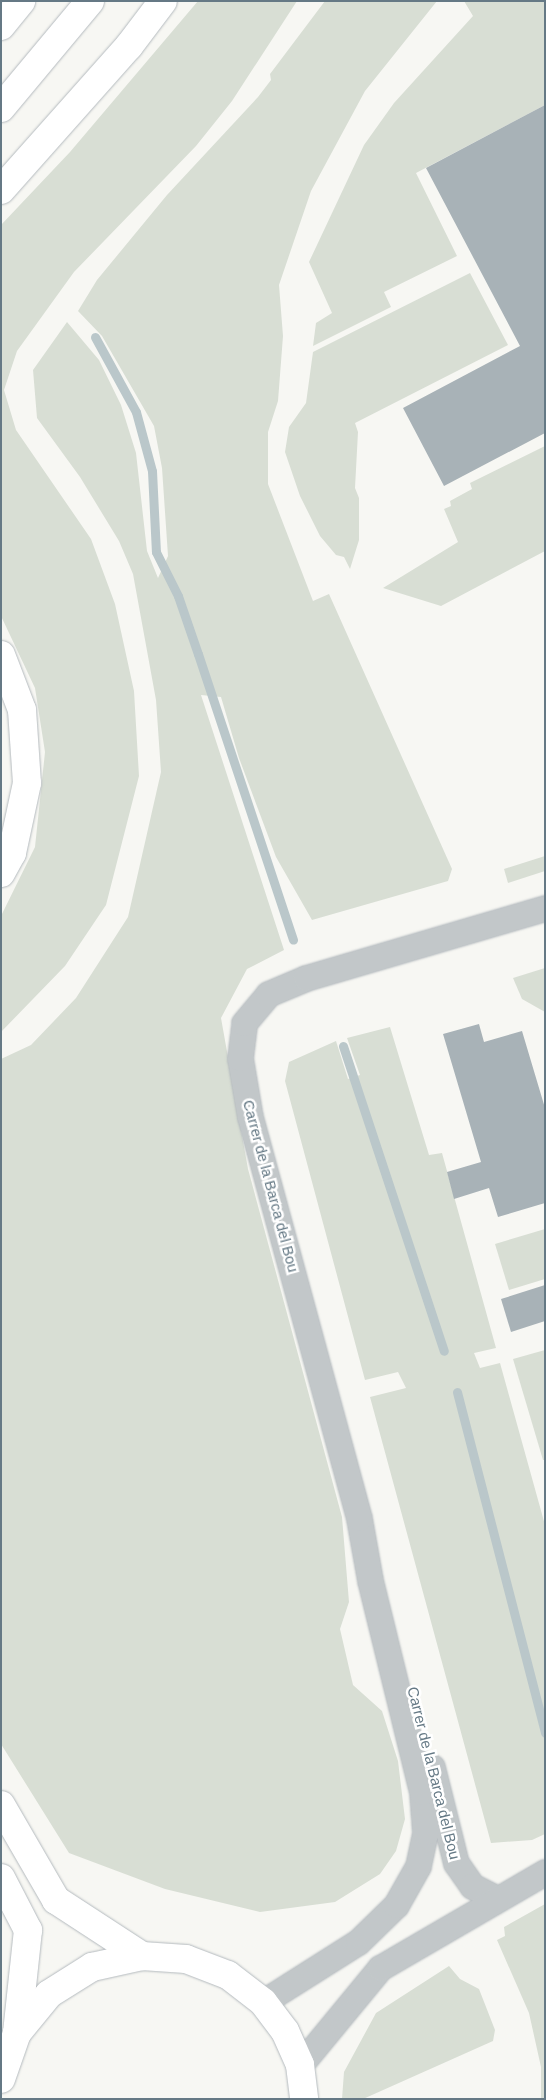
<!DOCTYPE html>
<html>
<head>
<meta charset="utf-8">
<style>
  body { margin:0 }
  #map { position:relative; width:546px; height:2100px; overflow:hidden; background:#f7f7f3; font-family:Helvetica,sans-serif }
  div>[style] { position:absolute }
  .green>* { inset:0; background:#d8ded4 }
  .stream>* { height:9px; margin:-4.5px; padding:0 4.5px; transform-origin:4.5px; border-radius:4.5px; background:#bac7ca }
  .building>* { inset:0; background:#a8b2b7 }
  .roads { filter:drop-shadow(0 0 1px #b4babe) drop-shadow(0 0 1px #b4babe) }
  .street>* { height:25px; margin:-12.5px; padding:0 12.5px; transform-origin:12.5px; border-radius:12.5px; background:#c2c7c9 }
  .secondary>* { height:28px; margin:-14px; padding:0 14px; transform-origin:14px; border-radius:14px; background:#fff }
  .highway>* { height:28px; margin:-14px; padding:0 14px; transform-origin:14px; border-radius:14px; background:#fff }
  span { translate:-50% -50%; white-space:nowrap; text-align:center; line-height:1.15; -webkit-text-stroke:5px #fff; paint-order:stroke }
  .street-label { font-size:15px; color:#657985 }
  .frame { position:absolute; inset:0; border:2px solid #657985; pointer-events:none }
</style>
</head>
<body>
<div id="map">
  <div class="green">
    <i style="clip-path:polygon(198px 1px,297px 1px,232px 101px,196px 146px,74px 272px,17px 351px,4px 390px,16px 430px,91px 539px,115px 604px,134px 691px,139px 776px,106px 905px,65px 966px,1px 1032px,1px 916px,35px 847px,45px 752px,35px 688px,1px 616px,1px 225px,70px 152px)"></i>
    <i style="clip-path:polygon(325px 1px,437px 1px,365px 91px,311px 191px,279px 285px,283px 336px,278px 401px,268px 432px,268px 484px,313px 601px,329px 594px,452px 869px,448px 881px,312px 920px,276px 857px,239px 758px,221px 697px,201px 695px,284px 950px,247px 969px,221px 1018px,248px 1169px,342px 1517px,349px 1602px,340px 1629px,353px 1685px,382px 1711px,398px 1761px,405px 1819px,396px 1851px,380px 1874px,335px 1902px,260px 1912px,165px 1889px,69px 1853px,1px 1744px,1px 1059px,31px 1045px,76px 998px,128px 917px,161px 772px,156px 700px,133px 574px,119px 541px,80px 477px,37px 418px,33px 370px,67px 322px,99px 360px,121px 405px,136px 453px,147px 551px,158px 578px,168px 556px,162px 468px,154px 426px,102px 336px,78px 311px,97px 280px,167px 195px,258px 97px,271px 80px,270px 74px)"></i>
    <i style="clip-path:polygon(464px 1px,545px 1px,545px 105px,416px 173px,457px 256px,384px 292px,391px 307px,313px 346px,316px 323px,332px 313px,309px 262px,364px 145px,394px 103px,473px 16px)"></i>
    <i style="clip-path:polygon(470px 273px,508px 345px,355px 423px,358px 432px,355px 488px,359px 498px,359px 540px,350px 569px,344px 557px,336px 555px,320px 536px,300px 496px,285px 452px,289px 427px,306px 403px,313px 352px)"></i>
    <i style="clip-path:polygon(545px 446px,545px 551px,441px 606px,383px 588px,458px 542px,444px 509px,451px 506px,450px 501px,472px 489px,470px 483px)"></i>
    <i style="clip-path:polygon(545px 856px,545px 871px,508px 883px,504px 869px)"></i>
    <i style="clip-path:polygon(545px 968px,545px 1012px,522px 999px,513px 978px)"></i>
    <i style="clip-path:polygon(390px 1027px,429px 1155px,442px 1153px,496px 1348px,474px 1353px,480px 1368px,500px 1363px,545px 1525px,545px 1834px,532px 1840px,491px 1843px,370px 1397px,406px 1388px,398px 1372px,365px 1380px,285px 1081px,289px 1062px,336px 1041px,348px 1079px,360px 1075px,347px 1038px)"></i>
    <i style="clip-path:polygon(545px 1229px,545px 1279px,509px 1290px,495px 1244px)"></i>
    <i style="clip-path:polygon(545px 1350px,545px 1460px,543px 1460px,513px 1359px)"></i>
    <i style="clip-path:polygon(545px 1904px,545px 2099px,541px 2099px,541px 2067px,529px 2013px,497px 1940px,505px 1936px,504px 1927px)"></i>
    <i style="clip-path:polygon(449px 1966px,460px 1979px,479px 1989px,495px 2030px,493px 2041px,363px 2099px,342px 2099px,344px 2072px,376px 2013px)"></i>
  </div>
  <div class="stream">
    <i style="left:95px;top:337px;width:85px;rotate:61.3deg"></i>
    <i style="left:136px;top:412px;width:61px;rotate:74.8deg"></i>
    <i style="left:152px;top:471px;width:81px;rotate:87.2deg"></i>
    <i style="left:156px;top:552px;width:49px;rotate:63.4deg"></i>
    <i style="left:178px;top:596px;width:61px;rotate:71deg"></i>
    <i style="left:198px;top:654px;width:301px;rotate:71.6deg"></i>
    <i style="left:343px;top:1046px;width:321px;rotate:71.7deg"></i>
    <i style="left:457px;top:1392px;width:352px;rotate:75.5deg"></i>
  </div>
  <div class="building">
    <i style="clip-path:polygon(545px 105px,545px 433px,444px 486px,403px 408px,520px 346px,426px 168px)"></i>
    <i style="clip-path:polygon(479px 1024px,484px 1042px,522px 1031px,545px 1108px,545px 1203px,498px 1217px,489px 1188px,454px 1199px,447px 1172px,481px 1162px,443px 1034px)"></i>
    <i style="clip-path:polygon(545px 1285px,545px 1321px,511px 1332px,501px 1299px)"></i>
  </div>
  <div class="roads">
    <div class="street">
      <i style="left:432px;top:1767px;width:99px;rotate:76deg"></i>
      <i style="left:456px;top:1863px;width:28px;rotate:55deg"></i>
      <i style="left:472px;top:1886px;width:28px;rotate:27deg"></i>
      <i style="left:263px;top:2002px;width:112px;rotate:-32.3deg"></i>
      <i style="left:358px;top:1942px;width:53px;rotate:-44.2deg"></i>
      <i style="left:396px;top:1905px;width:45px;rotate:-60.6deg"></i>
      <i style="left:418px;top:1866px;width:35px;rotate:-78deg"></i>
      <i style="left:425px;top:1832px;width:40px;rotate:-94.3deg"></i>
      <i style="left:422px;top:1792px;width:218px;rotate:-103.8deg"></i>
      <i style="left:370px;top:1580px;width:63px;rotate:-100.1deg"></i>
      <i style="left:359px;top:1518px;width:416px;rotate:-105.2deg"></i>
      <i style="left:250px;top:1117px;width:60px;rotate:-99.6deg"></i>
      <i style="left:240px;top:1058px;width:35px;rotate:-83deg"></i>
      <i style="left:244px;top:1023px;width:38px;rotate:-50deg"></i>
      <i style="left:268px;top:994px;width:41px;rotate:-22.8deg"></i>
      <i style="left:306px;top:978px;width:249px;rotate:-16.3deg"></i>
      <i style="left:300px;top:2065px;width:126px;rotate:-50.5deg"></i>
      <i style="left:380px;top:1968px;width:191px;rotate:-30.2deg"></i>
    </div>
    <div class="secondary">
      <i style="left:1px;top:1805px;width:110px;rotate:59.9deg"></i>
      <i style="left:56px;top:1900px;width:103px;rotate:33.1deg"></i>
      <i style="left:1px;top:1878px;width:59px;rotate:62.6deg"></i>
      <i style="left:28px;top:1930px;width:104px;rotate:96.1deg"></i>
      <i style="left:1px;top:2079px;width:49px;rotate:-70.8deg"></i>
      <i style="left:17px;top:2033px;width:50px;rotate:-50.6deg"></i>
      <i style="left:49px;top:1994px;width:51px;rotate:-32.1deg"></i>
      <i style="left:92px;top:1967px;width:51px;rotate:-12.4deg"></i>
      <i style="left:142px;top:1956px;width:44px;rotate:3.9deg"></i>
      <i style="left:186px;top:1959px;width:45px;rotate:20.9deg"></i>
      <i style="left:228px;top:1975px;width:44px;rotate:37.6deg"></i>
      <i style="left:263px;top:2002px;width:36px;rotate:53deg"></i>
      <i style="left:285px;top:2031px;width:37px;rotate:66deg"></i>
      <i style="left:300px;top:2065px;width:34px;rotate:83deg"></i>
    </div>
    <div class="highway">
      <i style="left:1px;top:26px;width:32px;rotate:-51deg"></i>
      <i style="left:1px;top:108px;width:139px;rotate:-50.2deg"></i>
      <i style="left:1px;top:190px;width:193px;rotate:-48.4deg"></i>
      <i style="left:129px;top:46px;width:56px;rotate:-52.9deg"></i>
      <i style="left:1px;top:655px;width:59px;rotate:69.1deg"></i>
      <i style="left:22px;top:710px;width:73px;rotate:86.1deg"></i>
      <i style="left:27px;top:783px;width:72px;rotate:102.1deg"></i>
      <i style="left:12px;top:853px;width:23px;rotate:119deg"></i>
    </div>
  </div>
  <div class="street-label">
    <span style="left:271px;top:1186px;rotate:75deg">Carrer de la Barca del Bou</span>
    <span style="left:434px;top:1773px;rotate:76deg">Carrer de la Barca del Bou</span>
  </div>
  <div class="frame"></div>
</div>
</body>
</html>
